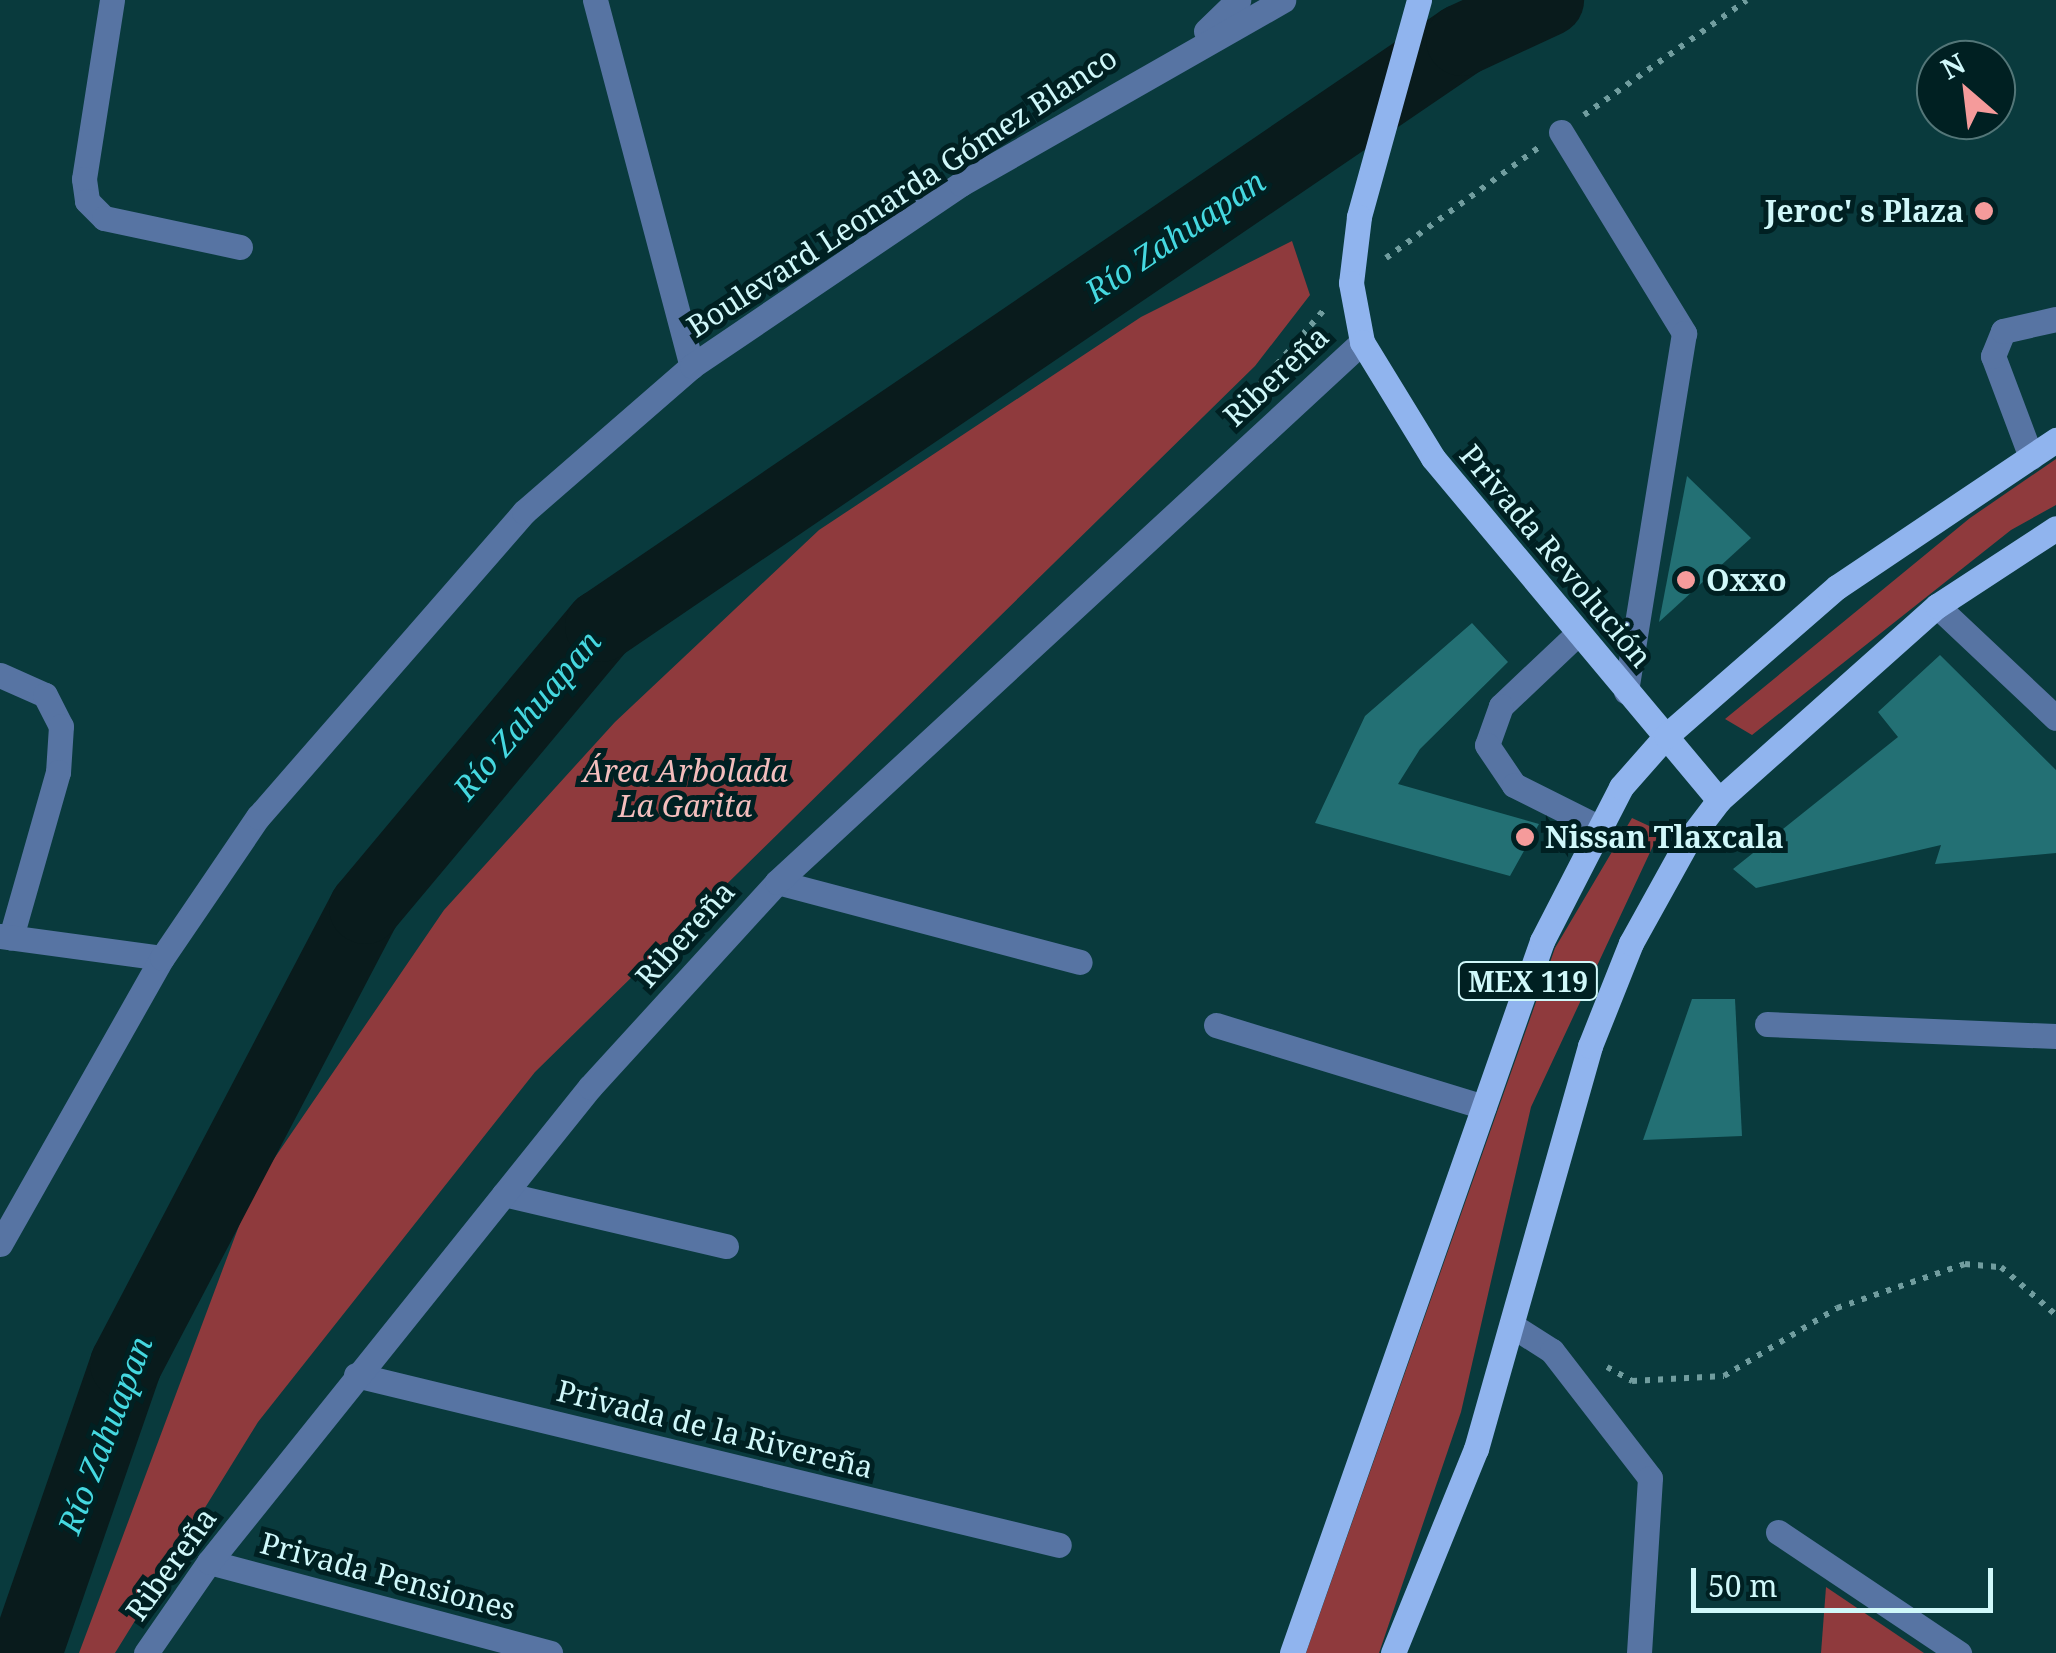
<!DOCTYPE html>
<html>
<head>
<meta charset="utf-8">
<style>
  body { margin:0 }
  #map { position:relative; width:2056px; height:1653px; overflow:hidden; background:#093a3d; font-family:"Noto Serif",serif }
  div>[style] { position:absolute }
  .green>* { inset:0; background:#8f3a3d }
  .river>* { height:72px; margin:-36px; padding:0 36px; transform-origin:36px; border-radius:36px; background:#091b1c }
  .building>* { inset:0; background:#237074 }
  .path>* { height:6px; margin-top:-3px; transform-origin:0; background:repeating-linear-gradient(90deg,#719d9f 0 5px,transparent 0 13px) }
  .minor>* { height:25px; margin:-12.5px; padding:0 12.5px; transform-origin:12.5px; border-radius:12.5px; background:#5774a3 }
  .major>* { height:25px; margin:-12.5px; padding:0 12.5px; transform-origin:12.5px; border-radius:12.5px; background:#90b4ee }
  .dots>* { width:28px; height:28px; translate:-50% -50%; box-sizing:border-box; border:5px solid #002022; border-radius:50% }
  span { translate:-50% -50%; white-space:nowrap; text-align:center; line-height:1.15; -webkit-text-stroke:10px #002022; paint-order:stroke }
  .shield-label span { padding:2px 8px; background:#002022; border:2px solid; border-radius:8px; -webkit-text-stroke-width:0 }
  .shield-label { font-size:28px; color:#d0f8fa; font-weight:700 }
  .street-label { font-size:30px; color:#d0f8fa }
  .poi-label { font-size:30px; color:#d0f8fa; font-weight:700 }
  .right { translate:-100% -50%; text-align:right }
  .left { translate:0 -50%; text-align:left }
  .park-label { font-size:30px; color:#f3bebd; font-style:italic }
  .water-label { font-size:32px; color:#45d8e0; font-style:italic }
  .north { position:absolute; left:1916px; top:40px; width:100px; height:100px; box-sizing:border-box; background:#002022; border:2px solid #537678; border-radius:50%; rotate:332deg; font-size:28px; font-weight:700; line-height:40px; text-align:center; color:#d0f8fa }
  .north::after { content:''; display:block; margin:auto; width:35px; height:45px; background:#f59b9b; clip-path:polygon(50% 0,100% 100%,50% 72%,0 100%) }
  .scale { position:absolute; left:1691px; top:1568px; width:302px; height:45px; box-sizing:border-box; border:5px solid #d0f8fa; border-top:0; padding-left:12px; font-size:30px; line-height:35px; white-space:nowrap; color:#d0f8fa; -webkit-text-stroke:8px #002022; paint-order:stroke }
</style>
</head>
<body>
<div id="map">
  <div class="green">
    <i style="clip-path:polygon(1292px 241px,1310px 295px,1255px 366px,535px 1072px,258px 1422px,115px 1653px,79px 1653px,252px 1191px,444px 910px,615px 722px,819px 530px,1141px 317px)"></i>
    <i style="clip-path:polygon(2056px 459px,2056px 505px,2011px 530px,1752px 735px,1725px 719px,1970px 518px)"></i>
    <i style="clip-path:polygon(1632px 818px,1660px 831px,1531px 1107px,1461px 1412px,1379px 1653px,1306px 1653px,1555px 948px)"></i>
    <i style="clip-path:polygon(1826px 1587px,1924px 1653px,1821px 1653px)"></i>
  </div>
  <div class="river">
    <i style="left:26px;top:1653px;width:306px;rotate:-70.9deg"></i>
    <i style="left:126px;top:1364px;width:515px;rotate:-62.34deg"></i>
    <i style="left:365px;top:908px;width:368px;rotate:-50.1deg"></i>
    <i style="left:601px;top:626px;width:1041px;rotate:-34.24deg"></i>
    <i style="left:1462px;top:40px;width:95px;rotate:-24.9deg"></i>
  </div>
  <div class="building">
    <i style="clip-path:polygon(1687px 476px,1751px 538px,1659px 622px)"></i>
    <i style="clip-path:polygon(1472px 623px,1508px 662px,1420px 749px,1398px 784px,1539px 824px,1510px 876px,1315px 823px,1365px 716px)"></i>
    <i style="clip-path:polygon(1940px 655px,2056px 770px,2056px 853px,1935px 864px,1941px 845px,1756px 888px,1733px 869px,1898px 737px,1878px 712px)"></i>
    <i style="clip-path:polygon(1692px 999px,1735px 999px,1742px 1136px,1643px 1140px)"></i>
  </div>
  <div class="path">
    <i style="left:1584px;top:115px;width:199px;rotate:-35.2deg"></i>
    <i style="left:1386px;top:258px;width:188px;rotate:-35.9deg"></i>
    <i style="left:1243px;top:404px;width:123px;rotate:-49.3deg"></i>
    <i style="left:1607px;top:1367px;width:29px;rotate:29deg"></i>
    <i style="left:1632px;top:1381px;width:92px;rotate:-3.1deg"></i>
    <i style="left:1724px;top:1376px;width:132px;rotate:-31deg"></i>
    <i style="left:1837px;top:1308px;width:135px;rotate:-19deg"></i>
    <i style="left:1965px;top:1264px;width:36px;rotate:5deg"></i>
    <i style="left:2001px;top:1267px;width:73px;rotate:41.1deg"></i>
  </div>
  <div class="minor">
    <i style="left:112px;top:0;width:181px;rotate:98.9deg"></i>
    <i style="left:84px;top:179px;width:22px;rotate:82deg"></i>
    <i style="left:87px;top:201px;width:24px;rotate:45deg"></i>
    <i style="left:104px;top:218px;width:139px;rotate:12deg"></i>
    <i style="left:595px;top:0;width:379px;rotate:75.2deg"></i>
    <i style="left:1206px;top:31px;width:45px;rotate:-44.1deg"></i>
    <i style="left:1561px;top:132px;width:236px;rotate:58.5deg"></i>
    <i style="left:1684px;top:333px;width:363px;rotate:99.2deg"></i>
    <i style="left:2031px;top:457px;width:108px;rotate:-110.6deg"></i>
    <i style="left:1993px;top:356px;width:27px;rotate:-68deg"></i>
    <i style="left:2003px;top:331px;width:54px;rotate:-12.8deg"></i>
    <i style="left:1937px;top:606px;width:163px;rotate:43.3deg"></i>
    <i style="left:1575px;top:636px;width:102px;rotate:136.6deg"></i>
    <i style="left:1501px;top:706px;width:41px;rotate:109.7deg"></i>
    <i style="left:1487px;top:745px;width:48px;rotate:56deg"></i>
    <i style="left:1514px;top:785px;width:96px;rotate:26.6deg"></i>
    <i style="left:0;top:675px;width:49px;rotate:24deg"></i>
    <i style="left:45px;top:695px;width:35px;rotate:63deg"></i>
    <i style="left:61px;top:726px;width:46px;rotate:93.7deg"></i>
    <i style="left:58px;top:772px;width:172px;rotate:105.9deg"></i>
    <i style="left:777px;top:882px;width:313px;rotate:14.8deg"></i>
    <i style="left:0;top:936px;width:163px;rotate:7.7deg"></i>
    <i style="left:1767px;top:1024px;width:289px;rotate:2.4deg"></i>
    <i style="left:1216px;top:1025px;width:280px;rotate:17deg"></i>
    <i style="left:504px;top:1194px;width:228px;rotate:13.2deg"></i>
    <i style="left:0;top:1244px;width:329px;rotate:-60.5deg"></i>
    <i style="left:162px;top:958px;width:171px;rotate:-55.8deg"></i>
    <i style="left:258px;top:817px;width:405px;rotate:-48.9deg"></i>
    <i style="left:524px;top:512px;width:223px;rotate:-41deg"></i>
    <i style="left:692px;top:366px;width:325px;rotate:-34.1deg"></i>
    <i style="left:961px;top:184px;width:371px;rotate:-29.7deg"></i>
    <i style="left:1513px;top:1326px;width:46px;rotate:32.7deg"></i>
    <i style="left:1552px;top:1351px;width:160px;rotate:52.3deg"></i>
    <i style="left:1650px;top:1478px;width:175px;rotate:93.6deg"></i>
    <i style="left:356px;top:1375px;width:723px;rotate:13.59deg"></i>
    <i style="left:1778px;top:1532px;width:218px;rotate:33.8deg"></i>
    <i style="left:209px;top:1562px;width:353px;rotate:14.9deg"></i>
    <i style="left:146px;top:1653px;width:111px;rotate:-55.3deg"></i>
    <i style="left:209px;top:1562px;width:609px;rotate:-51.27deg"></i>
    <i style="left:590px;top:1087px;width:277px;rotate:-47.6deg"></i>
    <i style="left:777px;top:882px;width:796px;rotate:-42.71deg"></i>
  </div>
  <div class="major">
    <i style="left:1419px;top:0;width:225px;rotate:105.5deg"></i>
    <i style="left:1359px;top:217px;width:66px;rotate:96.9deg"></i>
    <i style="left:1351px;top:283px;width:60px;rotate:79.4deg"></i>
    <i style="left:1362px;top:342px;width:136px;rotate:58.5deg"></i>
    <i style="left:1433px;top:458px;width:446px;rotate:50.1deg"></i>
    <i style="left:1292px;top:1653px;width:755px;rotate:-70.65deg"></i>
    <i style="left:1542px;top:941px;width:173px;rotate:-62.8deg"></i>
    <i style="left:1621px;top:787px;width:68px;rotate:-48.6deg"></i>
    <i style="left:1666px;top:736px;width:227px;rotate:-41.1deg"></i>
    <i style="left:1837px;top:587px;width:264px;rotate:-33.9deg"></i>
    <i style="left:1393px;top:1653px;width:220px;rotate:-67.9deg"></i>
    <i style="left:1476px;top:1449px;width:419px;rotate:-74.2deg"></i>
    <i style="left:1590px;top:1046px;width:111px;rotate:-68.3deg"></i>
    <i style="left:1631px;top:943px;width:115px;rotate:-61deg"></i>
    <i style="left:1687px;top:842px;width:53px;rotate:-52.7deg"></i>
    <i style="left:1719px;top:800px;width:292px;rotate:-41.7deg"></i>
    <i style="left:1937px;top:606px;width:142px;rotate:-33.2deg"></i>
  </div>
  <div class="dots">
    <i style="left:1984px;top:211px;background:#f59b9b"></i>
    <i style="left:1686px;top:580px;background:#f59b9b"></i>
    <i style="left:1525px;top:837px;background:#f59b9b"></i>
  </div>
  <div class="shield-label">
    <span style="left:1528px;top:981px">MEX 119</span>
  </div>
  <div class="street-label">
    <span style="left:902px;top:192px;rotate:-33deg">Boulevard Leonarda Gómez Blanco</span>
    <span style="left:1276px;top:376px;rotate:-43deg">Ribereña</span>
    <span style="left:1556px;top:556px;rotate:50deg">Privada Revolución</span>
    <span style="left:685px;top:934px;rotate:-48deg">Ribereña</span>
    <span style="left:715px;top:1429px;rotate:14deg">Privada de la Rivereña</span>
    <span style="left:171px;top:1564px;rotate:-54deg">Ribereña</span>
    <span style="left:388px;top:1576px;rotate:15deg">Privada Pensiones</span>
  </div>
  <div class="poi-label">
    <span class="right" style="left:1964px;top:211px">Jeroc' s Plaza</span>
    <span class="left" style="left:1706px;top:580px">Oxxo</span>
    <span class="left" style="left:1545px;top:837px">Nissan Tlaxcala</span>
  </div>
  <div class="park-label">
    <span style="left:685px;top:788px">Área Arbolada<br>La Garita</span>
  </div>
  <div class="water-label">
    <span style="left:1175px;top:236px;rotate:-34deg">Río Zahuapan</span>
    <span style="left:527px;top:715px;rotate:-50deg">Río Zahuapan</span>
    <span style="left:105px;top:1435px;rotate:-69deg">Río Zahuapan</span>
  </div>
  <div class="north">N</div>
  <div class="scale">50 m</div>
</div>
</body>
</html>
